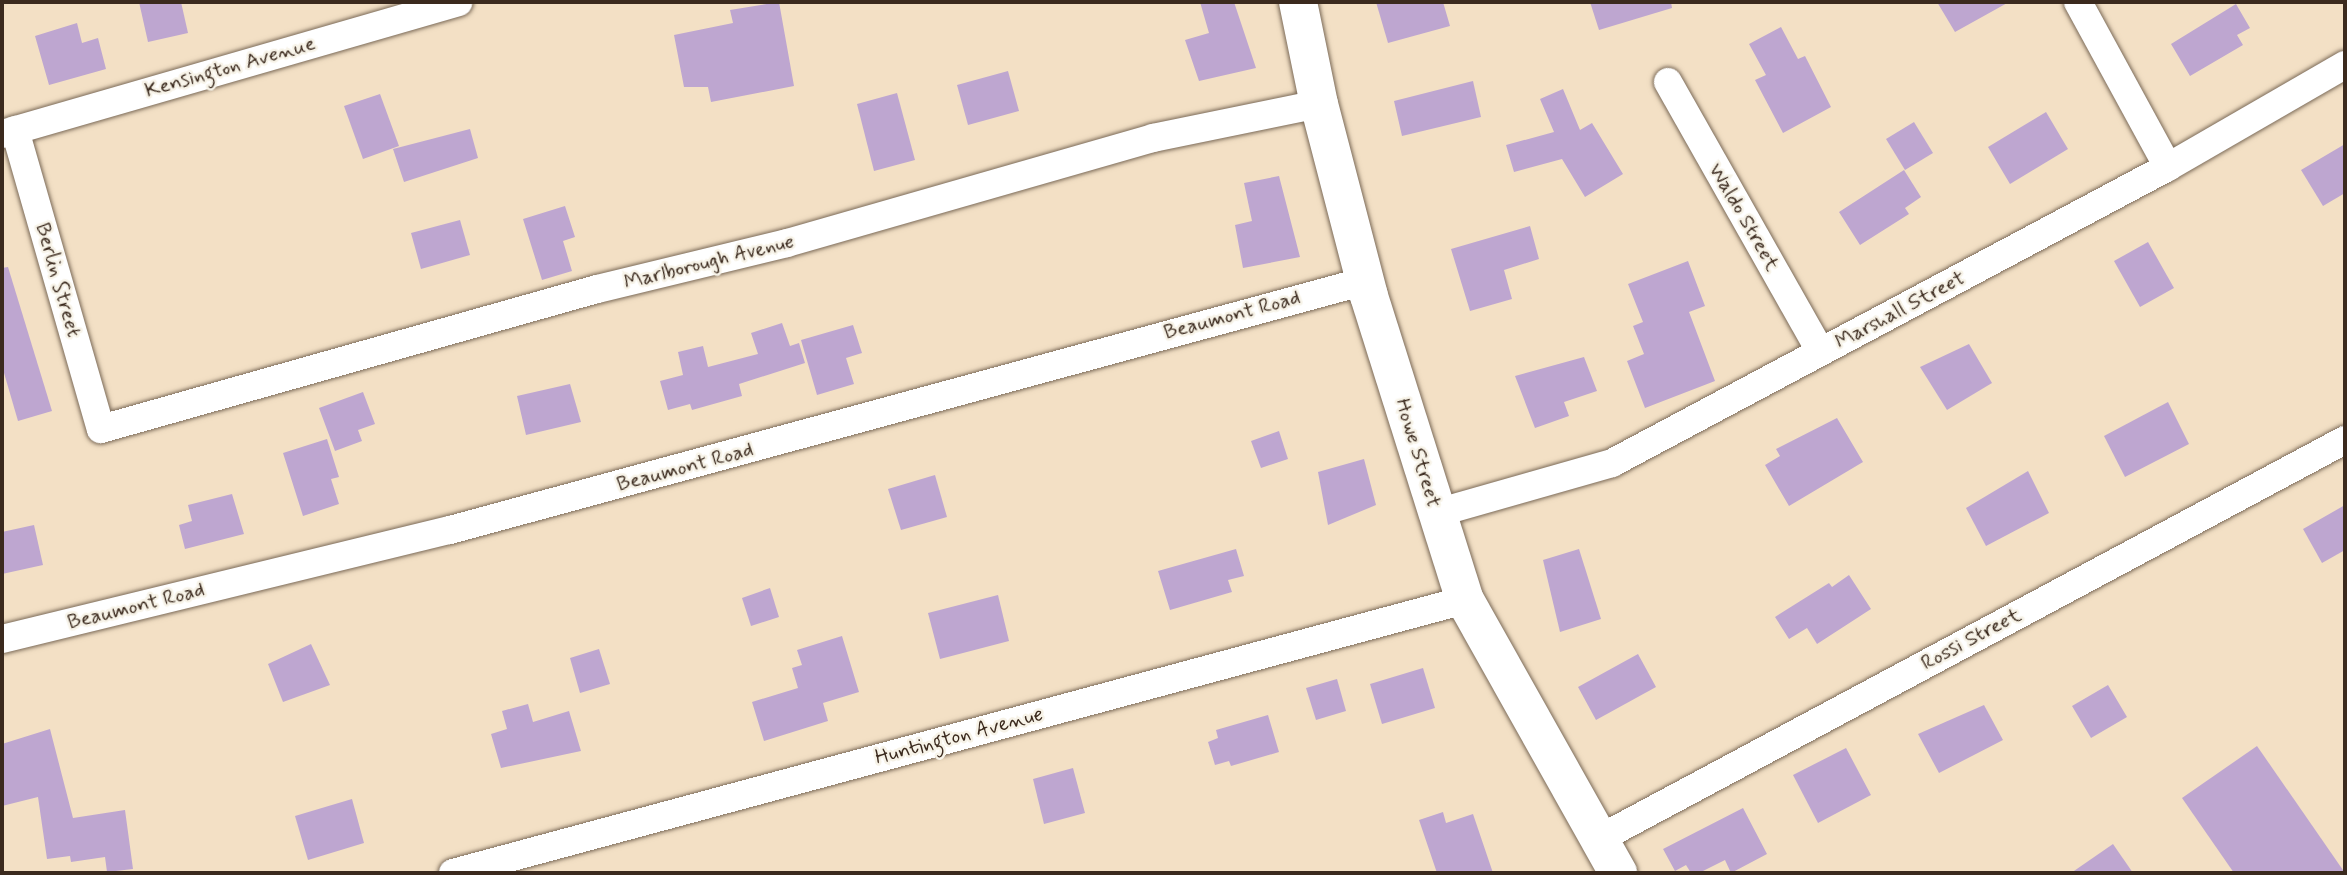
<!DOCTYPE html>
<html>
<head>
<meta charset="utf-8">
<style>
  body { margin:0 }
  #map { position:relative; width:2347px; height:875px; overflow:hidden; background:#f3e0c5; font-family:Mynerve,sans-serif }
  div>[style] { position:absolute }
  .building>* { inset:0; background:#bea6d0 }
  .roads { filter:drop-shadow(0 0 2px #7b6a58) drop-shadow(0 0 2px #7b6a58) }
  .minor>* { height:28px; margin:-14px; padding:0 14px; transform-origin:14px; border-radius:14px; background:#fff }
  .secondary>* { height:38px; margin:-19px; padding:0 19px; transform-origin:19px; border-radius:19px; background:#fff }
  span { translate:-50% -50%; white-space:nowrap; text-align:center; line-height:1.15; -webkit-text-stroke:5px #f7f3e8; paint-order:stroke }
  .street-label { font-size:21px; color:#3b2a1e }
  .frame { position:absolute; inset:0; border:4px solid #3b2a1e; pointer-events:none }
</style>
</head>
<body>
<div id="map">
  <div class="building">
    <i style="clip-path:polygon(139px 2px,181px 2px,188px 33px,148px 42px)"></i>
    <i style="clip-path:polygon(779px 2px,794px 86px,711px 102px,708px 87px,684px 87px,674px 35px,733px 23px,730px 10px)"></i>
    <i style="clip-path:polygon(1200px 2px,1234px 2px,1256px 68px,1199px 81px,1185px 40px,1209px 33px)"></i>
    <i style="clip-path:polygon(1376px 2px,1443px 2px,1450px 26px,1388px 43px)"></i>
    <i style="clip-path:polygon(1590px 2px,1671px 2px,1672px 8px,1599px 30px)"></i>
    <i style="clip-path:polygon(1937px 2px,2009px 2px,1955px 32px)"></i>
    <i style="clip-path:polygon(2236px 4px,2250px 28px,2237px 35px,2243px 45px,2190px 76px,2171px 44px)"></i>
    <i style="clip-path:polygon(77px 23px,82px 43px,98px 38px,106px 69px,49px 85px,35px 36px)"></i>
    <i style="clip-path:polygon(1781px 27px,1798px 59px,1805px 56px,1831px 107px,1783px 133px,1755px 80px,1766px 75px,1749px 44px)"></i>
    <i style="clip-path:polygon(1008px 71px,1019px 111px,968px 125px,957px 85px)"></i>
    <i style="clip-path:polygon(1473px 81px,1481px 117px,1402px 136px,1394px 101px)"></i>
    <i style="clip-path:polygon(1563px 89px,1580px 130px,1592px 123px,1623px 174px,1585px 197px,1562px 159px,1514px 172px,1506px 145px,1554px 132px,1540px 99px)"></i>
    <i style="clip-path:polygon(897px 93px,915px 160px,874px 171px,857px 104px)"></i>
    <i style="clip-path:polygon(380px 94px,399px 146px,363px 159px,344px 106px)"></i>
    <i style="clip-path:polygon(2046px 112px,2068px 149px,2010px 184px,1988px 147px)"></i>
    <i style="clip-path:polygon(1914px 122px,1933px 153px,1905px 170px,1886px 139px)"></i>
    <i style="clip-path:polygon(470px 129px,478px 158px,404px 182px,393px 149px)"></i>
    <i style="clip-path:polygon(2345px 144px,2345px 193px,2323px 206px,2301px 170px)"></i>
    <i style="clip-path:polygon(1904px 170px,1921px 197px,1905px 208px,1909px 214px,1860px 245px,1839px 212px)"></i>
    <i style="clip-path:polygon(1279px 176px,1300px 257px,1243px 268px,1235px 225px,1252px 221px,1244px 183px)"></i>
    <i style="clip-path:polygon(565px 206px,575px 237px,563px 241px,572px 271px,542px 280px,523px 219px)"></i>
    <i style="clip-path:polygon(460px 220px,470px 255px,421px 269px,411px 233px)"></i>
    <i style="clip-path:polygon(1530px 226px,1539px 259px,1504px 270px,1512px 299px,1470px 311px,1451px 249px)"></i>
    <i style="clip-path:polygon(2148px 242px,2174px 288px,2140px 307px,2114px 261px)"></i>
    <i style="clip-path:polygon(1688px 261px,1705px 306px,1689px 312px,1715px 381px,1645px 408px,1627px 361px,1644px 354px,1633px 326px,1643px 322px,1628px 284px)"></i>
    <i style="clip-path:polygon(8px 267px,52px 411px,18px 421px,2px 366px,2px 268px)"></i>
    <i style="clip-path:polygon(782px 323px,790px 346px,799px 343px,805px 363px,739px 384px,742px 396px,692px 410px,690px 404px,668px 410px,660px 381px,683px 375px,678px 352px,703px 346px,708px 367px,758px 354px,751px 333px)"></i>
    <i style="clip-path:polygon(853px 325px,862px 353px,846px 358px,854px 384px,817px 395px,801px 340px)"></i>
    <i style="clip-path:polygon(1969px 344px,1992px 383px,1947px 410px,1920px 367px)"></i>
    <i style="clip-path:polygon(1584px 357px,1597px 391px,1564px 402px,1569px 416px,1535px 428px,1515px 376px)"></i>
    <i style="clip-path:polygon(570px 384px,581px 422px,526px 435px,517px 396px)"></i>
    <i style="clip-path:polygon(363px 392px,375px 424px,358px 430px,362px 441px,335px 451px,319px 408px)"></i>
    <i style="clip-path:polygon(2168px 402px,2189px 444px,2125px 477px,2104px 436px)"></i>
    <i style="clip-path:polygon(1837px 418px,1863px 462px,1789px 506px,1765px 465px,1780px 456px,1776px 449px)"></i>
    <i style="clip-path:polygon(1279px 431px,1288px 459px,1261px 468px,1251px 441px)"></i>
    <i style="clip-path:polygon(327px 439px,339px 477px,331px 479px,339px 504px,303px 516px,283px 453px)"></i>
    <i style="clip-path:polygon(1364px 459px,1376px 505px,1328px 525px,1318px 472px)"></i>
    <i style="clip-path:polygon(2028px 471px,2049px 513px,1986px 546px,1966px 508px)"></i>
    <i style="clip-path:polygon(935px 475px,947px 517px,901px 530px,888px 489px)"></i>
    <i style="clip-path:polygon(232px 494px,244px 534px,185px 549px,179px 525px,192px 521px,188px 505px)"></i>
    <i style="clip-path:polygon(2345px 505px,2345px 550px,2322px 563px,2303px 529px)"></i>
    <i style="clip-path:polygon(34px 525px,43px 565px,2px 574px,2px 532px)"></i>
    <i style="clip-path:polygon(1236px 549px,1244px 576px,1228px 580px,1232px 592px,1170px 610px,1158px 571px)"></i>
    <i style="clip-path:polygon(1579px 549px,1601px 619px,1560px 632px,1543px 560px)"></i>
    <i style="clip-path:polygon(1849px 575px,1871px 609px,1817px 644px,1807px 628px,1789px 639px,1775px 617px,1829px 583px,1832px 587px)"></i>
    <i style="clip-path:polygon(770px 588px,779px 617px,751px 626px,742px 598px)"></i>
    <i style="clip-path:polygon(998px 595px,1009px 641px,940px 659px,928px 613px)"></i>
    <i style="clip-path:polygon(842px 636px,859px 692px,823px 703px,828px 721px,764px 741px,752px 702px,798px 688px,792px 668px,802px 665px,797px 650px)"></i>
    <i style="clip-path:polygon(311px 644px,330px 685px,283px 702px,268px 664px)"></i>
    <i style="clip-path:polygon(599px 649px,610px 684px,580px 693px,570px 658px)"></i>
    <i style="clip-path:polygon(1638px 654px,1656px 687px,1596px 720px,1578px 687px)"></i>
    <i style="clip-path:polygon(1423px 668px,1435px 708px,1382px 724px,1370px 684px)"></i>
    <i style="clip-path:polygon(1337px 679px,1346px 711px,1316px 720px,1306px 688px)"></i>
    <i style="clip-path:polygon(2108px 685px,2127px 717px,2091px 738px,2072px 706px)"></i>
    <i style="clip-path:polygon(528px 704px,533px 722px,569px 711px,581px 751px,501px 768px,491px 734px,507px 729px,502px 711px)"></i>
    <i style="clip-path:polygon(1984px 705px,2003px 740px,1939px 773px,1918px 734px)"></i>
    <i style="clip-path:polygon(1268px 715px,1279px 752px,1231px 766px,1229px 761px,1215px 765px,1208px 742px,1218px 738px,1216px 730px)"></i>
    <i style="clip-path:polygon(50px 729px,73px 818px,125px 810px,133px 869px,107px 872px,105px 857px,71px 862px,70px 856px,47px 859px,38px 797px,2px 806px,2px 744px)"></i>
    <i style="clip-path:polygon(2257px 746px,2345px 873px,2234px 873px,2182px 798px)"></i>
    <i style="clip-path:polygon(1846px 748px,1871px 795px,1818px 823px,1793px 775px)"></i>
    <i style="clip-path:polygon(1073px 768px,1085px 813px,1044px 824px,1033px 779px)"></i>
    <i style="clip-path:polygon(352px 799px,364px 843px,308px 860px,295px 816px)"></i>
    <i style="clip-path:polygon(1743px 808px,1767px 854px,1731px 873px,1725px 860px,1699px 873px,1691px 873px,1686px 865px,1675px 871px,1663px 849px)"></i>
    <i style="clip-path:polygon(1443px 812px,1446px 823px,1473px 814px,1493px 873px,1437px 873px,1419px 820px)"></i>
    <i style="clip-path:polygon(2113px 844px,2133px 873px,2071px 873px)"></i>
  </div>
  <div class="roads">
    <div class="minor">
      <i style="left:2078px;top:2px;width:188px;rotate:61.4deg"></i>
      <i style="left:1668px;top:82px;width:309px;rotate:60.5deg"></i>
      <i style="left:15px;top:130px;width:311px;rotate:74deg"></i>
      <i style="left:101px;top:429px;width:515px;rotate:-15.76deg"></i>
      <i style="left:597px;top:289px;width:195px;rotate:-13.6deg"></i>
      <i style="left:787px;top:243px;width:381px;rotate:-16deg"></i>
      <i style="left:1153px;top:138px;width:169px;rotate:-11.6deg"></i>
      <i style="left:2px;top:134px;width:475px;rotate:-16.1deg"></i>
      <i style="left:1437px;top:513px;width:182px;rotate:-15.9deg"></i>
      <i style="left:1612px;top:463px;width:630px;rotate:-28.03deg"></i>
      <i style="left:2168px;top:167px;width:204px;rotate:-30deg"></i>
      <i style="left:2px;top:639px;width:461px;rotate:-13.7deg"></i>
      <i style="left:450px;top:530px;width:948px;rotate:-15.22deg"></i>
      <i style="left:1597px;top:840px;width:848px;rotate:-28.14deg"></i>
      <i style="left:453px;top:873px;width:1048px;rotate:-15.1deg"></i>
    </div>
    <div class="secondary">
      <i style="left:1298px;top:2px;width:104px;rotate:78.4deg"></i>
      <i style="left:1319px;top:104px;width:198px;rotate:75.4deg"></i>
      <i style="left:1369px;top:296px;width:319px;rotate:72.5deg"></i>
      <i style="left:1465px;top:600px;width:313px;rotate:60.7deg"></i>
    </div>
  </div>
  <div class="street-label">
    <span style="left:230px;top:67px;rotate:-16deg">Kensington Avenue</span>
    <span style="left:1744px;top:217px;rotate:60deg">Waldo Street</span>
    <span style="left:709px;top:262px;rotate:-14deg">Marlborough Avenue</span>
    <span style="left:58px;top:280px;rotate:74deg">Berlin Street</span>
    <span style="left:1900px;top:310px;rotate:-28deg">Marshall Street</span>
    <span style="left:1232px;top:315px;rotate:-15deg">Beaumont Road</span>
    <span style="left:1418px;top:453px;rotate:73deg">Howe Street</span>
    <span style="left:685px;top:467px;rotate:-15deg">Beaumont Road</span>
    <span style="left:136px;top:606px;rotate:-14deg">Beaumont Road</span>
    <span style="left:1971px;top:639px;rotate:-28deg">Rossi Street</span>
    <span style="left:959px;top:736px;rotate:-15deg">Huntington Avenue</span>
  </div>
  <div class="frame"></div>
</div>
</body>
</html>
